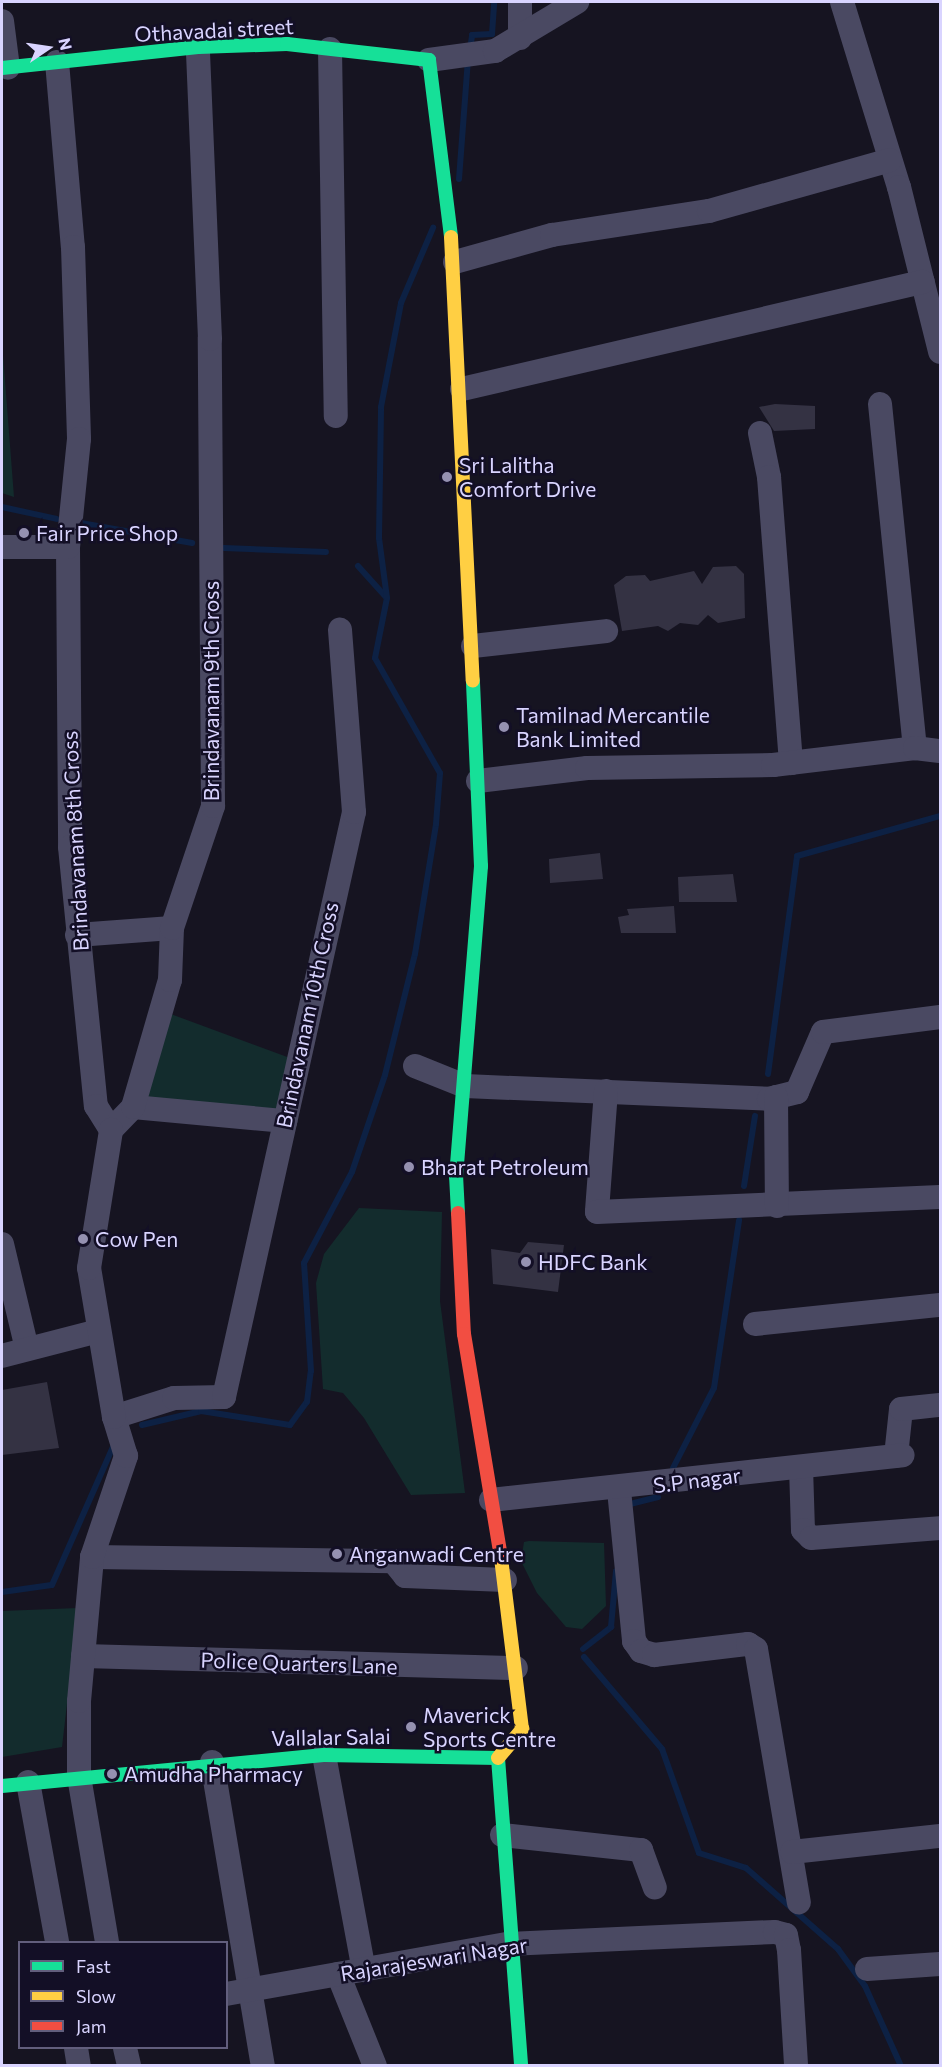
<!DOCTYPE html>
<html>
<head>
<meta charset="utf-8">
<style>
  body { margin:0 }
  #map { position:relative; width:942px; height:2067px; overflow:hidden; background:#161421; font-family:Commissioner,sans-serif }
  div>[style] { position:absolute }
  .green>* { inset:0; background:#132c2d }
  .stream>* { height:6px; margin:-3px; padding:0 3px; transform-origin:3px; border-radius:3px; background:#0d2144 }
  .building>* { inset:0; background:#343243 }
  .street>* { height:24px; margin:-12px; padding:0 12px; transform-origin:12px; border-radius:12px; background:#4a4962 }
  .fast>* { height:14px; margin:-7px; padding:0 7px; transform-origin:7px; border-radius:7px; background:#16e098 }
  .slow>* { height:14px; margin:-7px; padding:0 7px; transform-origin:7px; border-radius:7px; background:#ffcf43 }
  .jam>* { height:14px; margin:-7px; padding:0 7px; transform-origin:7px; border-radius:7px; background:#f24e42 }
  .dots>* { width:16px; height:16px; translate:-50% -50%; box-sizing:border-box; border:3px solid #130f26; border-radius:50% }
  span { translate:-50% -50%; white-space:nowrap; text-align:center; line-height:1.15; -webkit-text-stroke:5px #130f26; paint-order:stroke }
  .street-label { font-size:21px; color:#d9d4ff }
  .poi-label { font-size:21px; color:#d9d4ff }
  .left { translate:0 -50%; text-align:left }
  .frame { position:absolute; inset:0; border:3px solid #d9d4ff; pointer-events:none }
  .legend { position:absolute; left:18px; top:1941px; width:210px; height:108px; box-sizing:border-box; background:#130f26; border:2px solid #625e7d; margin:0; padding:8px 10px; list-style:none; font-size:18px; color:#d9d4ff }
  .legend li { display:flex; align-items:center; gap:12px; height:30px }
  .legend b { width:30px; border:2px solid #625e7d }
  .north { position:absolute; left:18px; top:18px; width:60px; height:60px; -webkit-text-stroke:4px #130f26; paint-order:stroke; rotate:77deg; font-size:16px; font-weight:700; line-height:24px; text-align:center; color:#d9d4ff }
  .north::after { content:''; display:block; margin:auto; width:21px; height:27px; background:#d9d4ff; clip-path:polygon(50% 0,100% 100%,50% 72%,0 100%) }
</style>
</head>
<body>
<div id="map">
  <div class="green">
    <i style="clip-path:polygon(2px 342px,14px 497px,2px 493px)"></i>
    <i style="clip-path:polygon(168px 1013px,290px 1058px,276px 1111px,146px 1099px)"></i>
    <i style="clip-path:polygon(359px 1208px,442px 1212px,440px 1301px,465px 1493px,411px 1495px,364px 1418px,343px 1393px,323px 1389px,316px 1283px,324px 1254px)"></i>
    <i style="clip-path:polygon(529px 1541px,604px 1543px,606px 1606px,582px 1629px,566px 1627px,537px 1593px,521px 1561px,524px 1542px)"></i>
    <i style="clip-path:polygon(78px 1608px,62px 1747px,2px 1757px,2px 1611px)"></i>
  </div>
  <div class="stream">
    <i style="left:470px;top:50px;width:15px;rotate:-82deg"></i>
    <i style="left:472px;top:35px;width:20px;rotate:-3deg"></i>
    <i style="left:492px;top:34px;width:32px;rotate:-86deg"></i>
    <i style="left:459px;top:179px;width:119px;rotate:-85.7deg"></i>
    <i style="left:2px;top:507px;width:56px;rotate:12.3deg"></i>
    <i style="left:81px;top:523px;width:113px;rotate:10.2deg"></i>
    <i style="left:224px;top:548px;width:102px;rotate:2.2deg"></i>
    <i style="left:358px;top:566px;width:42px;rotate:47.9deg"></i>
    <i style="left:768px;top:1074px;width:220px;rotate:-82.4deg"></i>
    <i style="left:797px;top:856px;width:148px;rotate:-15.6deg"></i>
    <i style="left:744px;top:1186px;width:71px;rotate:-81.1deg"></i>
    <i style="left:142px;top:1425px;width:61px;rotate:-13.3deg"></i>
    <i style="left:201px;top:1411px;width:90px;rotate:8.9deg"></i>
    <i style="left:290px;top:1425px;width:29px;rotate:-54deg"></i>
    <i style="left:307px;top:1402px;width:31px;rotate:-83deg"></i>
    <i style="left:311px;top:1371px;width:108px;rotate:-93.7deg"></i>
    <i style="left:304px;top:1263px;width:103px;rotate:-62.2deg"></i>
    <i style="left:352px;top:1172px;width:102px;rotate:-71.2deg"></i>
    <i style="left:385px;top:1075px;width:125px;rotate:-76.1deg"></i>
    <i style="left:415px;top:954px;width:132px;rotate:-80.8deg"></i>
    <i style="left:436px;top:824px;width:51px;rotate:-85.5deg"></i>
    <i style="left:440px;top:773px;width:132px;rotate:-119.5deg"></i>
    <i style="left:375px;top:658px;width:61px;rotate:-78.7deg"></i>
    <i style="left:387px;top:598px;width:61px;rotate:-97.6deg"></i>
    <i style="left:379px;top:538px;width:131px;rotate:-89.1deg"></i>
    <i style="left:381px;top:407px;width:106px;rotate:-79.1deg"></i>
    <i style="left:401px;top:303px;width:82px;rotate:-66.9deg"></i>
    <i style="left:673px;top:1468px;width:90px;rotate:-62.9deg"></i>
    <i style="left:714px;top:1388px;width:170px;rotate:-81.5deg"></i>
    <i style="left:626px;top:1505px;width:33px;rotate:-14deg"></i>
    <i style="left:2px;top:1592px;width:50px;rotate:-8deg"></i>
    <i style="left:52px;top:1585px;width:151px;rotate:-66.2deg"></i>
    <i style="left:583px;top:1649px;width:36px;rotate:-38deg"></i>
    <i style="left:611px;top:1627px;width:56px;rotate:-84.9deg"></i>
    <i style="left:584px;top:1657px;width:121px;rotate:49.7deg"></i>
    <i style="left:662px;top:1749px;width:110px;rotate:70.4deg"></i>
    <i style="left:699px;top:1853px;width:49px;rotate:17.7deg"></i>
    <i style="left:746px;top:1868px;width:123px;rotate:41.4deg"></i>
    <i style="left:838px;top:1949px;width:46px;rotate:53.9deg"></i>
    <i style="left:865px;top:1986px;width:88px;rotate:65.8deg"></i>
  </div>
  <div class="building">
    <i style="clip-path:polygon(775px 404px,815px 406px,815px 429px,774px 431px,759px 407px)"></i>
    <i style="clip-path:polygon(736px 566px,744px 574px,745px 618px,718px 623px,708px 615px,698px 625px,680px 623px,668px 631px,658px 626px,622px 631px,614px 585px,626px 576px,645px 575px,650px 581px,694px 571px,702px 584px,713px 567px)"></i>
    <i style="clip-path:polygon(600px 853px,603px 879px,550px 883px,549px 859px)"></i>
    <i style="clip-path:polygon(733px 874px,737px 902px,679px 902px,678px 877px)"></i>
    <i style="clip-path:polygon(674px 906px,676px 933px,621px 933px,618px 917px,629px 915px,627px 909px)"></i>
    <i style="clip-path:polygon(528px 1242px,564px 1245px,558px 1292px,493px 1284px,491px 1249px,520px 1253px)"></i>
    <i style="clip-path:polygon(47px 1382px,59px 1448px,2px 1455px,2px 1390px)"></i>
  </div>
  <div class="street">
    <i style="left:842px;top:2px;width:194px;rotate:72.9deg"></i>
    <i style="left:899px;top:187px;width:170px;rotate:76deg"></i>
    <i style="left:2px;top:21px;width:47px;rotate:82.7deg"></i>
    <i style="left:520px;top:38px;width:36px;rotate:-90deg"></i>
    <i style="left:330px;top:49px;width:367px;rotate:89.1deg"></i>
    <i style="left:429px;top:60px;width:67px;rotate:-7.8deg"></i>
    <i style="left:495px;top:51px;width:96px;rotate:-30.9deg"></i>
    <i style="left:57px;top:62px;width:186px;rotate:85.1deg"></i>
    <i style="left:73px;top:247px;width:192px;rotate:88.2deg"></i>
    <i style="left:79px;top:439px;width:109px;rotate:95.8deg"></i>
    <i style="left:68px;top:547px;width:300px;rotate:89.6deg"></i>
    <i style="left:70px;top:847px;width:260px;rotate:84.3deg"></i>
    <i style="left:96px;top:1106px;width:28px;rotate:58deg"></i>
    <i style="left:455px;top:262px;width:101px;rotate:-15.6deg"></i>
    <i style="left:552px;top:235px;width:159px;rotate:-8.7deg"></i>
    <i style="left:709px;top:211px;width:188px;rotate:-15.7deg"></i>
    <i style="left:462px;top:389px;width:473px;rotate:-13.1deg"></i>
    <i style="left:880px;top:404px;width:346px;rotate:84.2deg"></i>
    <i style="left:760px;top:433px;width:45px;rotate:78.4deg"></i>
    <i style="left:769px;top:477px;width:287px;rotate:85.6deg"></i>
    <i style="left:2px;top:547px;width:66px"></i>
    <i style="left:473px;top:646px;width:134px;rotate:-6.4deg"></i>
    <i style="left:478px;top:781px;width:110px;rotate:-6.8deg"></i>
    <i style="left:587px;top:768px;width:186px;rotate:-0.9deg"></i>
    <i style="left:773px;top:765px;width:143px;rotate:-6.8deg"></i>
    <i style="left:915px;top:748px;width:25px;rotate:7deg"></i>
    <i style="left:77px;top:935px;width:95px;rotate:-4.2deg"></i>
    <i style="left:415px;top:1066px;width:54px;rotate:21.8deg"></i>
    <i style="left:465px;top:1086px;width:304px;rotate:2.4deg"></i>
    <i style="left:769px;top:1099px;width:29px;rotate:-14deg"></i>
    <i style="left:797px;top:1092px;width:65px;rotate:-66.6deg"></i>
    <i style="left:823px;top:1032px;width:118px;rotate:-7.3deg"></i>
    <i style="left:606px;top:1091px;width:121px;rotate:94.3deg"></i>
    <i style="left:597px;top:1212px;width:343px;rotate:-2.5deg"></i>
    <i style="left:776px;top:1097px;width:109px;rotate:89.5deg"></i>
    <i style="left:133px;top:1107px;width:153px;rotate:5.3deg"></i>
    <i style="left:111px;top:1130px;width:32px;rotate:-46deg"></i>
    <i style="left:133px;top:1107px;width:132px;rotate:-73.8deg"></i>
    <i style="left:170px;top:980px;width:52px;rotate:-87.8deg"></i>
    <i style="left:172px;top:928px;width:129px;rotate:-71.4deg"></i>
    <i style="left:213px;top:806px;width:467px;rotate:-90.4deg"></i>
    <i style="left:210px;top:339px;width:292px;rotate:-92.4deg"></i>
    <i style="left:2px;top:1244px;width:108px;rotate:76.6deg"></i>
    <i style="left:755px;top:1324px;width:186px;rotate:-5.9deg"></i>
    <i style="left:2px;top:1356px;width:100px;rotate:-14.5deg"></i>
    <i style="left:114px;top:1417px;width:63px;rotate:-17.6deg"></i>
    <i style="left:174px;top:1398px;width:50px;rotate:-1.1deg"></i>
    <i style="left:224px;top:1397px;width:599px;rotate:-77.47deg"></i>
    <i style="left:354px;top:812px;width:183px;rotate:-94.4deg"></i>
    <i style="left:896px;top:1456px;width:47px;rotate:-83.9deg"></i>
    <i style="left:901px;top:1409px;width:39px;rotate:-6deg"></i>
    <i style="left:801px;top:1467px;width:63px;rotate:88.2deg"></i>
    <i style="left:803px;top:1530px;width:11px;rotate:45deg"></i>
    <i style="left:811px;top:1538px;width:129px;rotate:-4.4deg"></i>
    <i style="left:619px;top:1490px;width:152px;rotate:84.3deg"></i>
    <i style="left:634px;top:1641px;width:12px;rotate:55deg"></i>
    <i style="left:641px;top:1651px;width:14px;rotate:17deg"></i>
    <i style="left:654px;top:1655px;width:95px;rotate:-6.7deg"></i>
    <i style="left:748px;top:1644px;width:9px;rotate:32deg"></i>
    <i style="left:756px;top:1649px;width:257px;rotate:80.4deg"></i>
    <i style="left:491px;top:1500px;width:414px;rotate:-6.2deg"></i>
    <i style="left:92px;top:1557px;width:301px;rotate:0.8deg"></i>
    <i style="left:393px;top:1561px;width:19px;rotate:51deg"></i>
    <i style="left:405px;top:1576px;width:100px;rotate:2.3deg"></i>
    <i style="left:83px;top:1656px;width:433px;rotate:1.6deg"></i>
    <i style="left:324px;top:1755px;width:219px;rotate:79.5deg"></i>
    <i style="left:212px;top:1762px;width:308px;rotate:80.5deg"></i>
    <i style="left:28px;top:1782px;width:163px;rotate:79.7deg"></i>
    <i style="left:502px;top:1835px;width:140px;rotate:6.2deg"></i>
    <i style="left:641px;top:1850px;width:40px;rotate:69.8deg"></i>
    <i style="left:792px;top:1852px;width:149px;rotate:-6.2deg"></i>
    <i style="left:107px;top:1942px;width:167px;rotate:-99.6deg"></i>
    <i style="left:79px;top:1777px;width:76px;rotate:-90deg"></i>
    <i style="left:79px;top:1701px;width:145px;rotate:-84.8deg"></i>
    <i style="left:92px;top:1557px;width:107px;rotate:-71.4deg"></i>
    <i style="left:126px;top:1456px;width:41px;rotate:-107.1deg"></i>
    <i style="left:114px;top:1417px;width:151px;rotate:-99.5deg"></i>
    <i style="left:89px;top:1268px;width:140px;rotate:-80.9deg"></i>
    <i style="left:867px;top:1969px;width:73px;rotate:-3.9deg"></i>
    <i style="left:338px;top:1974px;width:99px;rotate:68.1deg"></i>
    <i style="left:226px;top:1994px;width:286px;rotate:-10.1deg"></i>
    <i style="left:508px;top:1944px;width:267px;rotate:-2.6deg"></i>
    <i style="left:775px;top:1932px;width:11px;rotate:15deg"></i>
    <i style="left:786px;top:1935px;width:15px;rotate:79deg"></i>
    <i style="left:789px;top:1950px;width:116px;rotate:86.5deg"></i>
    <i style="left:76px;top:2048px;width:18px;rotate:81deg"></i>
    <i style="left:125px;top:2048px;width:18px;rotate:77deg"></i>
  </div>
  <div class="fast">
    <i style="left:2px;top:68px;width:197px;rotate:-6.1deg"></i>
    <i style="left:198px;top:47px;width:89px;rotate:-1.9deg"></i>
    <i style="left:287px;top:44px;width:143px;rotate:6.4deg"></i>
    <i style="left:429px;top:60px;width:178px;rotate:82.9deg"></i>
    <i style="left:458px;top:1213px;width:36px;rotate:-93deg"></i>
    <i style="left:456px;top:1177px;width:312px;rotate:-85.4deg"></i>
    <i style="left:481px;top:866px;width:186px;rotate:-92.5deg"></i>
    <i style="left:498px;top:1758px;width:309px;rotate:85.7deg"></i>
    <i style="left:2px;top:1786px;width:323px;rotate:-5.5deg"></i>
    <i style="left:324px;top:1755px;width:174px;rotate:1deg"></i>
  </div>
  <div class="slow">
    <i style="left:451px;top:237px;width:444px;rotate:87.2deg"></i>
    <i style="left:498px;top:1758px;width:38px;rotate:-50deg"></i>
    <i style="left:522px;top:1729px;width:173px;rotate:-97deg"></i>
  </div>
  <div class="jam">
    <i style="left:458px;top:1213px;width:121px;rotate:87.2deg"></i>
    <i style="left:464px;top:1334px;width:226px;rotate:80.6deg"></i>
  </div>
  <div class="dots">
    <i style="left:447px;top:477px;background:#9591b1"></i>
    <i style="left:24px;top:533px;background:#9591b1"></i>
    <i style="left:504px;top:727px;background:#9591b1"></i>
    <i style="left:409px;top:1167px;background:#9591b1"></i>
    <i style="left:83px;top:1239px;background:#9591b1"></i>
    <i style="left:526px;top:1262px;background:#9591b1"></i>
    <i style="left:337px;top:1554px;background:#9591b1"></i>
    <i style="left:411px;top:1727px;background:#9591b1"></i>
    <i style="left:112px;top:1774px;background:#9591b1"></i>
  </div>
  <div class="street-label">
    <span style="left:214px;top:30px;rotate:-3deg">Othavadai street</span>
    <span style="left:211px;top:691px;rotate:-90deg">Brindavanam 9th Cross</span>
    <span style="left:75px;top:841px;rotate:-93deg">Brindavanam 8th Cross</span>
    <span style="left:307px;top:1015px;rotate:-78deg">Brindavanam 10th Cross</span>
    <span style="left:697px;top:1480px;rotate:-7deg">S.P nagar</span>
    <span style="left:299px;top:1663px;rotate:2deg">Police Quarters Lane</span>
    <span style="left:331px;top:1737px;rotate:-1deg">Vallalar Salai</span>
    <span style="left:434px;top:1959px;rotate:-9deg">Rajarajeswari Nagar</span>
  </div>
  <div class="poi-label">
    <span class="left" style="left:459px;top:477px">Sri Lalitha<br>Comfort Drive</span>
    <span class="left" style="left:36px;top:533px">Fair Price Shop</span>
    <span class="left" style="left:516px;top:727px">Tamilnad Mercantile<br>Bank Limited</span>
    <span class="left" style="left:421px;top:1167px">Bharat Petroleum</span>
    <span class="left" style="left:95px;top:1239px">Cow Pen</span>
    <span class="left" style="left:538px;top:1262px">HDFC Bank</span>
    <span class="left" style="left:349px;top:1554px">Anganwadi Centre</span>
    <span class="left" style="left:423px;top:1727px">Maverick<br>Sports Centre</span>
    <span class="left" style="left:124px;top:1774px">Amudha Pharmacy</span>
  </div>
  <div class="frame"></div>
  <ul class="legend">
  <li><b style="height:8px;background:#16e098"></b>Fast</li>
  <li><b style="height:8px;background:#ffcf43"></b>Slow</li>
  <li><b style="height:8px;background:#f24e42"></b>Jam</li>
  </ul>
  <div class="north">N</div>
</div>
</body>
</html>
